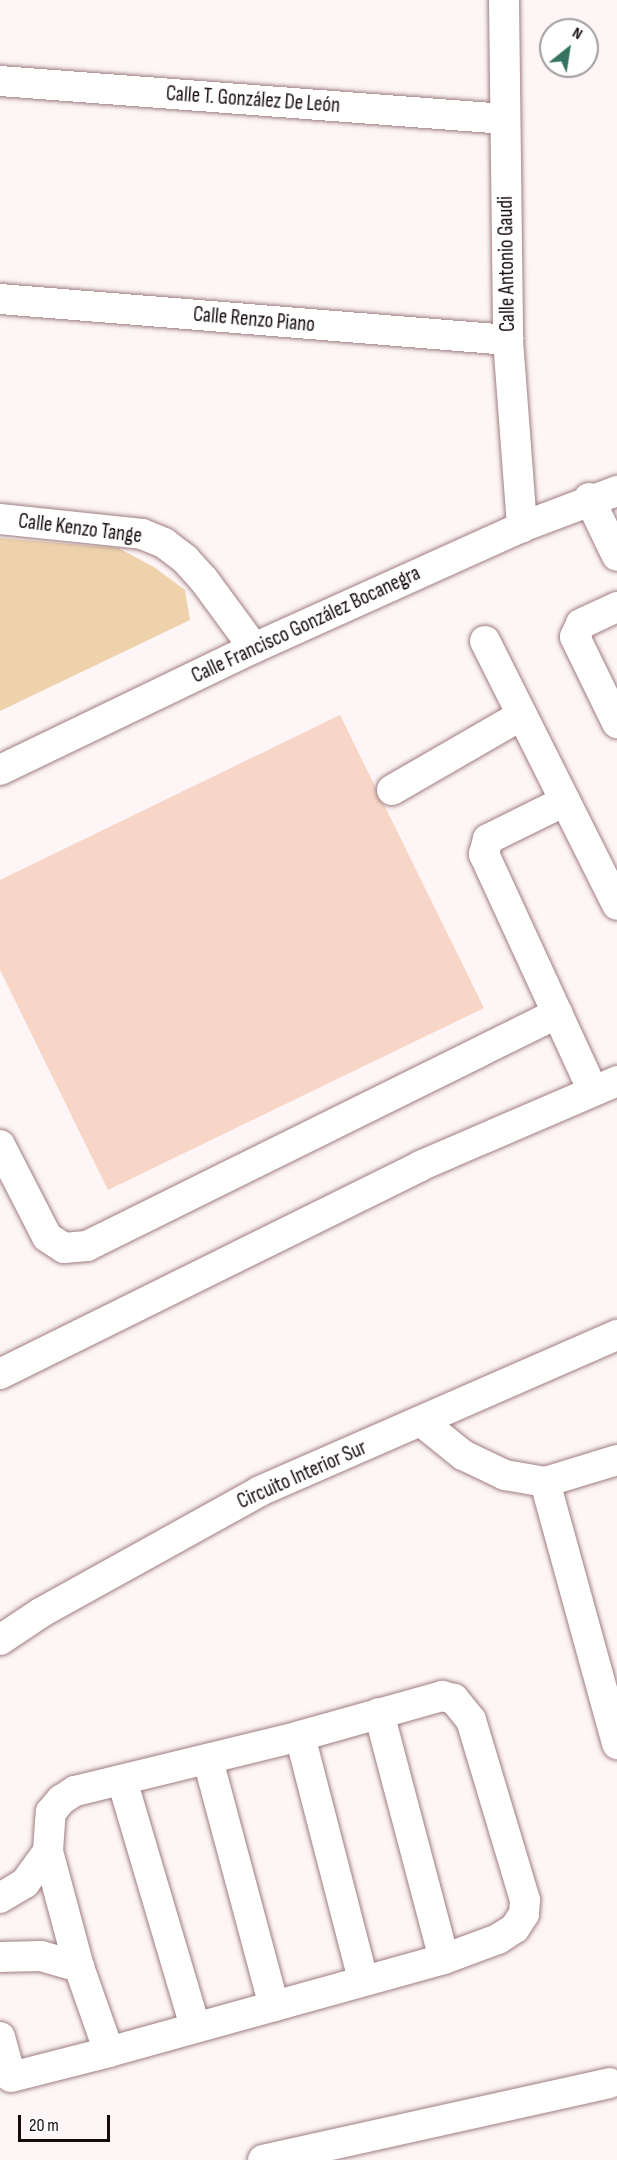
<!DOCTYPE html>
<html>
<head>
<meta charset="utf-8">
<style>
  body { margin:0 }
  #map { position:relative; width:617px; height:2160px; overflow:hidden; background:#fdf5f6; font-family:"Sofia Sans Condensed",sans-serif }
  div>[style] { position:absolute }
  .green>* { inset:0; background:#edd2ac }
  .building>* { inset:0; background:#f8d6c7 }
  .roads { filter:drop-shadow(0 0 2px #9f7d80) drop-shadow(0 0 2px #9f7d80) }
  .minor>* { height:30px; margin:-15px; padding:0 15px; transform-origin:15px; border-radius:15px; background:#fff }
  span { translate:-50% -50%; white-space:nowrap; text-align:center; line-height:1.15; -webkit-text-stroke:4.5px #fff; paint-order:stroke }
  .street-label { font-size:21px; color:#160a0b }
  .north { position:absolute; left:539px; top:18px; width:60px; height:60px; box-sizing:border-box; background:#fff; border:2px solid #a29d9d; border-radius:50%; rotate:30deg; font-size:16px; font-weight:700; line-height:24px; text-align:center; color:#160a0b }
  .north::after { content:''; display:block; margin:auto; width:21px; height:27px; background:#357461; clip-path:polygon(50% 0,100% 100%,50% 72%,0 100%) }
  .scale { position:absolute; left:18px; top:2115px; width:92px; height:27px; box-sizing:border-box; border:3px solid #160a0b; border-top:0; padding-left:8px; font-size:18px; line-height:21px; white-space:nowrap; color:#160a0b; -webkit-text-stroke:4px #fff; paint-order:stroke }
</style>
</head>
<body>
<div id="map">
  <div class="green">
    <i style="clip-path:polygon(0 538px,118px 548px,154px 567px,185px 590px,190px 620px,0 711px)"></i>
  </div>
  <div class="building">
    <i style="clip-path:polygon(340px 715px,484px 1008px,108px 1190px,0 970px,0 880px)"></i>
  </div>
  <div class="roads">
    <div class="minor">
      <i style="left:504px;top:0;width:340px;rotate:89.3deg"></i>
      <i style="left:508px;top:340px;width:188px;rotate:85.7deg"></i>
      <i style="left:0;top:81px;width:506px;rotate:4.3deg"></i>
      <i style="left:0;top:299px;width:510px;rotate:4.61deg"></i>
      <i style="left:589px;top:498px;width:64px;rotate:64.2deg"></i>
      <i style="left:0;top:519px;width:143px;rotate:6deg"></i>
      <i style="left:142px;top:534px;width:24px;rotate:22deg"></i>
      <i style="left:164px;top:543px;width:26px;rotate:37deg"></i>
      <i style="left:185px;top:559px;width:28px;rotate:48deg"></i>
      <i style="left:204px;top:580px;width:84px;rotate:53.7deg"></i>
      <i style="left:617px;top:607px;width:40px;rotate:155deg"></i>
      <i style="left:581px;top:624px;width:14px;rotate:115deg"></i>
      <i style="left:575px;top:637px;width:96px;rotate:64deg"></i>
      <i style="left:485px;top:641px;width:295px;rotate:63.4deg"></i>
      <i style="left:0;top:770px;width:282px;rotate:-25.7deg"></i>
      <i style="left:254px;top:648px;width:294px;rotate:-24.3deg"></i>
      <i style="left:522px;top:527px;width:102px;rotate:-20.8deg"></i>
      <i style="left:392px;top:790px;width:150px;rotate:-30deg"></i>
      <i style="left:565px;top:801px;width:86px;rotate:153.7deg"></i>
      <i style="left:488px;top:839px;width:16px;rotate:105deg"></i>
      <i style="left:484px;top:854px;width:259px;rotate:65.3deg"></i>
      <i style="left:0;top:1145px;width:103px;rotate:62.9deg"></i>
      <i style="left:47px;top:1237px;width:20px;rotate:33deg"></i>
      <i style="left:64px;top:1248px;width:23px;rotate:-5deg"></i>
      <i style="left:87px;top:1246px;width:525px;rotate:-26.32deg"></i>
      <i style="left:0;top:1374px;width:469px;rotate:-26.3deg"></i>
      <i style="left:420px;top:1166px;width:215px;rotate:-23.3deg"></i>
      <i style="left:422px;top:1422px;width:53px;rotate:38.8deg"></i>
      <i style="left:463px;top:1455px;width:47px;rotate:25.5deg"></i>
      <i style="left:505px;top:1475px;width:41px;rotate:9.9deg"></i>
      <i style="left:545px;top:1482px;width:75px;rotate:-17deg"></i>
      <i style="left:545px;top:1482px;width:272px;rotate:74.6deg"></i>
      <i style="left:0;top:1640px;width:50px;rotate:-33.7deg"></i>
      <i style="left:42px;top:1612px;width:249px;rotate:-29deg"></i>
      <i style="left:260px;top:1491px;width:390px;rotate:-23.6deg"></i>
      <i style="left:442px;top:1696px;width:12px;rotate:14deg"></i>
      <i style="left:454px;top:1699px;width:27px;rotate:51deg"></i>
      <i style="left:471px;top:1720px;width:188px;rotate:73.3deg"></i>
      <i style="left:525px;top:1900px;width:14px;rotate:94deg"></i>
      <i style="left:524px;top:1914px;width:17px;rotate:123deg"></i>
      <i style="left:515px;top:1928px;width:20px;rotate:147deg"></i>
      <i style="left:498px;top:1939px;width:58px;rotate:159.7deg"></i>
      <i style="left:444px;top:1959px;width:348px;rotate:164.5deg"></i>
      <i style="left:109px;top:2052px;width:90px;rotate:-109.4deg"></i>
      <i style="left:79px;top:1967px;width:120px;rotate:-105deg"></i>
      <i style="left:48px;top:1851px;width:39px;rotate:-86deg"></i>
      <i style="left:51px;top:1812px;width:16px;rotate:-50deg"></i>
      <i style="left:61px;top:1800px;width:17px;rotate:-33deg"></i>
      <i style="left:75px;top:1791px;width:232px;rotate:-13.7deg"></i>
      <i style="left:300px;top:1736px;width:148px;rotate:-15.7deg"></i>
      <i style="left:379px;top:1713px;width:254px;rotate:75.2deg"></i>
      <i style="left:300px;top:1736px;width:251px;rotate:75.5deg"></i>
      <i style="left:208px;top:1760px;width:255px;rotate:75deg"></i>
      <i style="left:122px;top:1780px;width:258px;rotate:73.5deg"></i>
      <i style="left:0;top:1898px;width:29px;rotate:-31deg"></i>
      <i style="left:25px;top:1883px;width:39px;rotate:-54deg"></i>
      <i style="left:0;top:1957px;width:41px;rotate:-1.4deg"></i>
      <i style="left:41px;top:1956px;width:40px;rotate:16deg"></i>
      <i style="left:0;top:2037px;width:41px;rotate:74.6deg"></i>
      <i style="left:11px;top:2077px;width:101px;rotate:-14.3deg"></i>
      <i style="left:263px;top:2160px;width:355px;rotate:-12.5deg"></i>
    </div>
  </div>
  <div class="street-label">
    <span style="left:253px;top:100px;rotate:4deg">Calle T. González De León</span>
    <span style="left:507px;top:264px;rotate:-91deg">Calle Antonio Gaudi</span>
    <span style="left:254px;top:320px;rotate:5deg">Calle Renzo Piano</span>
    <span style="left:80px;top:529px;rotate:7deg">Calle Kenzo Tange</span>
    <span style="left:306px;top:625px;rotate:-25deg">Calle Francisco González Bocanegra</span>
    <span style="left:302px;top:1475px;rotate:-24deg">Circuito Interior Sur</span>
  </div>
  <div class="north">N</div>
  <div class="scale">20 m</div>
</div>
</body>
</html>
